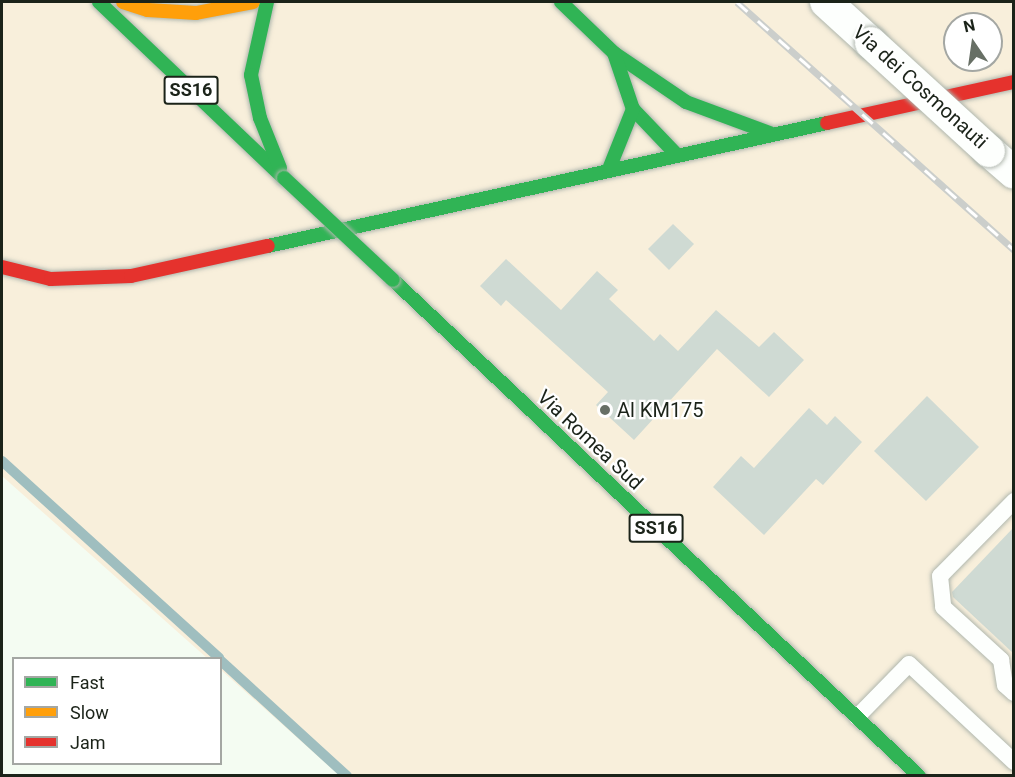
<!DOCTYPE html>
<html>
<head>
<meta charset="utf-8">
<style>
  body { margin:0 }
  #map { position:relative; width:1015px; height:777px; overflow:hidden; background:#f4fcf2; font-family:Roboto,sans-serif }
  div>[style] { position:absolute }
  .green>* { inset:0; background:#f8efdb }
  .stream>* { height:10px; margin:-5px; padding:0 5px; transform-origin:5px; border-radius:5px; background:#9fbebf }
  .building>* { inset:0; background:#cfdad3 }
  .roads { filter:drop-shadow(0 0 2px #b0b7ae) drop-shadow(0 0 2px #b0b7ae) }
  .lane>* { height:16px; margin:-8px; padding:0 8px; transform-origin:8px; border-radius:8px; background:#fdfffd }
  .street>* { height:32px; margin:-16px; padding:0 16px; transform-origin:16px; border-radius:16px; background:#fdfffd }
  .fast>* { height:14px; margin:-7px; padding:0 7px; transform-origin:7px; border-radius:7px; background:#30b455 }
  .slow>* { height:14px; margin:-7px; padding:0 7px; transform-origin:7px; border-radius:7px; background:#ff9f0a }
  .jam>* { height:14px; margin:-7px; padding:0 7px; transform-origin:7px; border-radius:7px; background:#e5322d }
  .rail>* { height:7px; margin-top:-3.5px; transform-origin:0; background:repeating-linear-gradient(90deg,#fff 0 14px,#cbcecb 0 28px); box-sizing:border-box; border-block:2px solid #cbcecb }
  .bridges { filter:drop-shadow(0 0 2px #b0b7ae) drop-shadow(0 0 2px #b0b7ae) }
  .street-bridge>* { height:32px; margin:-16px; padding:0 16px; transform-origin:16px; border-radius:16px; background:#fdfffd }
  .fast-bridge>* { height:14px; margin:-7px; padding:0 7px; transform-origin:7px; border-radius:7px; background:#30b455 }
  .dots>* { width:16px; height:16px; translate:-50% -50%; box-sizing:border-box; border:3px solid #fff; border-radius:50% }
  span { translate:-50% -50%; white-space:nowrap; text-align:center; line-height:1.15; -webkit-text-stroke:4.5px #fff; paint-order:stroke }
  .shield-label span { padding:2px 4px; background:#fff; border:2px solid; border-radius:4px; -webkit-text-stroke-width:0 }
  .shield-label { font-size:18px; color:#1b2319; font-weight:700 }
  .street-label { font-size:20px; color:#1b2319 }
  .poi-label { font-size:20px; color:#1b2319 }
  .left { translate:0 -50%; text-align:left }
  .frame { position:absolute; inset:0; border:3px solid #1b2319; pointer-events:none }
  .legend { position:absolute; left:12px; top:657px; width:210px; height:108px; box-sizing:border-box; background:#fff; border:2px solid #a4a7a3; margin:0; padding:8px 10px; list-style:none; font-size:18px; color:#1b2319 }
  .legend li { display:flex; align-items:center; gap:12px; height:30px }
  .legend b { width:30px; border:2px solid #a4a7a3 }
  .north { position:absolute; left:943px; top:12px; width:60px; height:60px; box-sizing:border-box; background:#fff; border:2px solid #a4a7a3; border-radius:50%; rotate:347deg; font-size:16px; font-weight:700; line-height:24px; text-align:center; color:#1b2319 }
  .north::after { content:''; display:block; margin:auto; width:21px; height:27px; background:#676f65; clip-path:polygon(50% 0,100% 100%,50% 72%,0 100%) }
</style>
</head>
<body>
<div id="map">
  <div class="green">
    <i style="clip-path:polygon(evenodd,2px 2px,1013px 2px,1013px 775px,339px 775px,221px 670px,220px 658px,207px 658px,2px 476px,2px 2px,955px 24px,991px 24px,991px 60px,955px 60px,955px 24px)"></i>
  </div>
  <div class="stream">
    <i style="left:2px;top:461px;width:293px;rotate:42.2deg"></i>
    <i style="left:220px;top:660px;width:172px;rotate:42.4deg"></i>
  </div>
  <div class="building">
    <i style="clip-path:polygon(673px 224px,694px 244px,669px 270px,648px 249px)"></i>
    <i style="clip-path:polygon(506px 259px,561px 310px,597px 271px,618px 290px,609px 299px,654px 341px,660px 334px,678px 351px,716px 310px,759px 347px,774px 332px,804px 360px,769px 397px,717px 349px,634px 440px,596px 405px,608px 392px,506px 300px,501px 306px,480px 286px)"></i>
    <i style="clip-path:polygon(927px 396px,979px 447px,926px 501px,874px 451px)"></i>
    <i style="clip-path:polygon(809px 408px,827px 425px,835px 416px,862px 442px,823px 485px,816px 479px,764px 535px,713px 487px,741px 456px,754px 468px)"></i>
    <i style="clip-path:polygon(1014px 527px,1014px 654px,953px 597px,952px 592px)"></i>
  </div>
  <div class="roads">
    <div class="lane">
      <i style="left:1014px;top:501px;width:105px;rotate:134.6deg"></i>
      <i style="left:940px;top:576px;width:31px;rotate:84deg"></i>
      <i style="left:943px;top:607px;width:79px;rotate:42.4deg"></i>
      <i style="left:1001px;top:660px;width:25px;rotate:81deg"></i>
      <i style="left:1005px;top:685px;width:12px;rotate:42deg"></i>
      <i style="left:857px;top:717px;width:74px;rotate:-45.5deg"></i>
      <i style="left:909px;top:664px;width:144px;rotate:43deg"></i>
    </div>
    <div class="street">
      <i style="left:826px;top:2px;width:61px;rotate:42.3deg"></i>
      <i style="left:989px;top:151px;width:33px;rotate:41deg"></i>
    </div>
    <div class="fast">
      <i style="left:99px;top:2px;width:255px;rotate:43.6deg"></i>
      <i style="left:267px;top:2px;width:75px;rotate:102.4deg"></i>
      <i style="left:251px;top:75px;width:44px;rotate:78.2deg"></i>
      <i style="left:260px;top:118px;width:54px;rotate:68.2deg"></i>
      <i style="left:561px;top:2px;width:74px;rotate:43.9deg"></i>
      <i style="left:614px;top:53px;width:87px;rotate:34.2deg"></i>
      <i style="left:686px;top:102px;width:90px;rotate:20.3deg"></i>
      <i style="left:614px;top:53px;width:59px;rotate:71.3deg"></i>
      <i style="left:633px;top:109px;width:62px;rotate:46.3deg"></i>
      <i style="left:609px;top:169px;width:65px;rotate:-68.2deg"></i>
      <i style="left:268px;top:246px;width:572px;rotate:-12.41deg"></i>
      <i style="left:393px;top:280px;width:723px;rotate:43.32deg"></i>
    </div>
    <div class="slow">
      <i style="left:123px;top:2px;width:26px;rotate:18deg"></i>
      <i style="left:148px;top:10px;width:48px;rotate:3.6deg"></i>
      <i style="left:196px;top:13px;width:58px;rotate:-10.9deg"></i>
    </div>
    <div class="jam">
      <i style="left:827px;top:123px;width:191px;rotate:-12.4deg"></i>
      <i style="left:2px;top:267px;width:50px;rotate:13.8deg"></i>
      <i style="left:51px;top:279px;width:80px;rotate:-2.1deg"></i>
      <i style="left:131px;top:276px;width:140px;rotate:-12.4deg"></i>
    </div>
  </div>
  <div class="rail">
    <i style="left:737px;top:2px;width:372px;rotate:41.8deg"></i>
  </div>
  <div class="bridges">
    <div class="street-bridge">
      <i style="left:871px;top:43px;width:160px;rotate:42.5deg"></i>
    </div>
    <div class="fast-bridge">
      <i style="left:284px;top:178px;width:149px;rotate:43.1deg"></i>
    </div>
  </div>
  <div class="dots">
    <i style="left:605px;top:410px;background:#676f65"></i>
  </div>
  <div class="shield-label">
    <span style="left:191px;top:90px">SS16</span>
    <span style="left:656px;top:528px">SS16</span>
  </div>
  <div class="street-label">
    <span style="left:920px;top:87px;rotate:42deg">Via dei Cosmonauti</span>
    <span style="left:590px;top:440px;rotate:43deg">Via Romea Sud</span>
  </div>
  <div class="poi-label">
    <span class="left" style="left:617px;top:410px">Al KM175</span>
  </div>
  <div class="frame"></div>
  <ul class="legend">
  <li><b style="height:8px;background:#30b455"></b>Fast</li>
  <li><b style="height:8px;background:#ff9f0a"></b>Slow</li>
  <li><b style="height:8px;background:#e5322d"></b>Jam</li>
  </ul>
  <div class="north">N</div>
</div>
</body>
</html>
